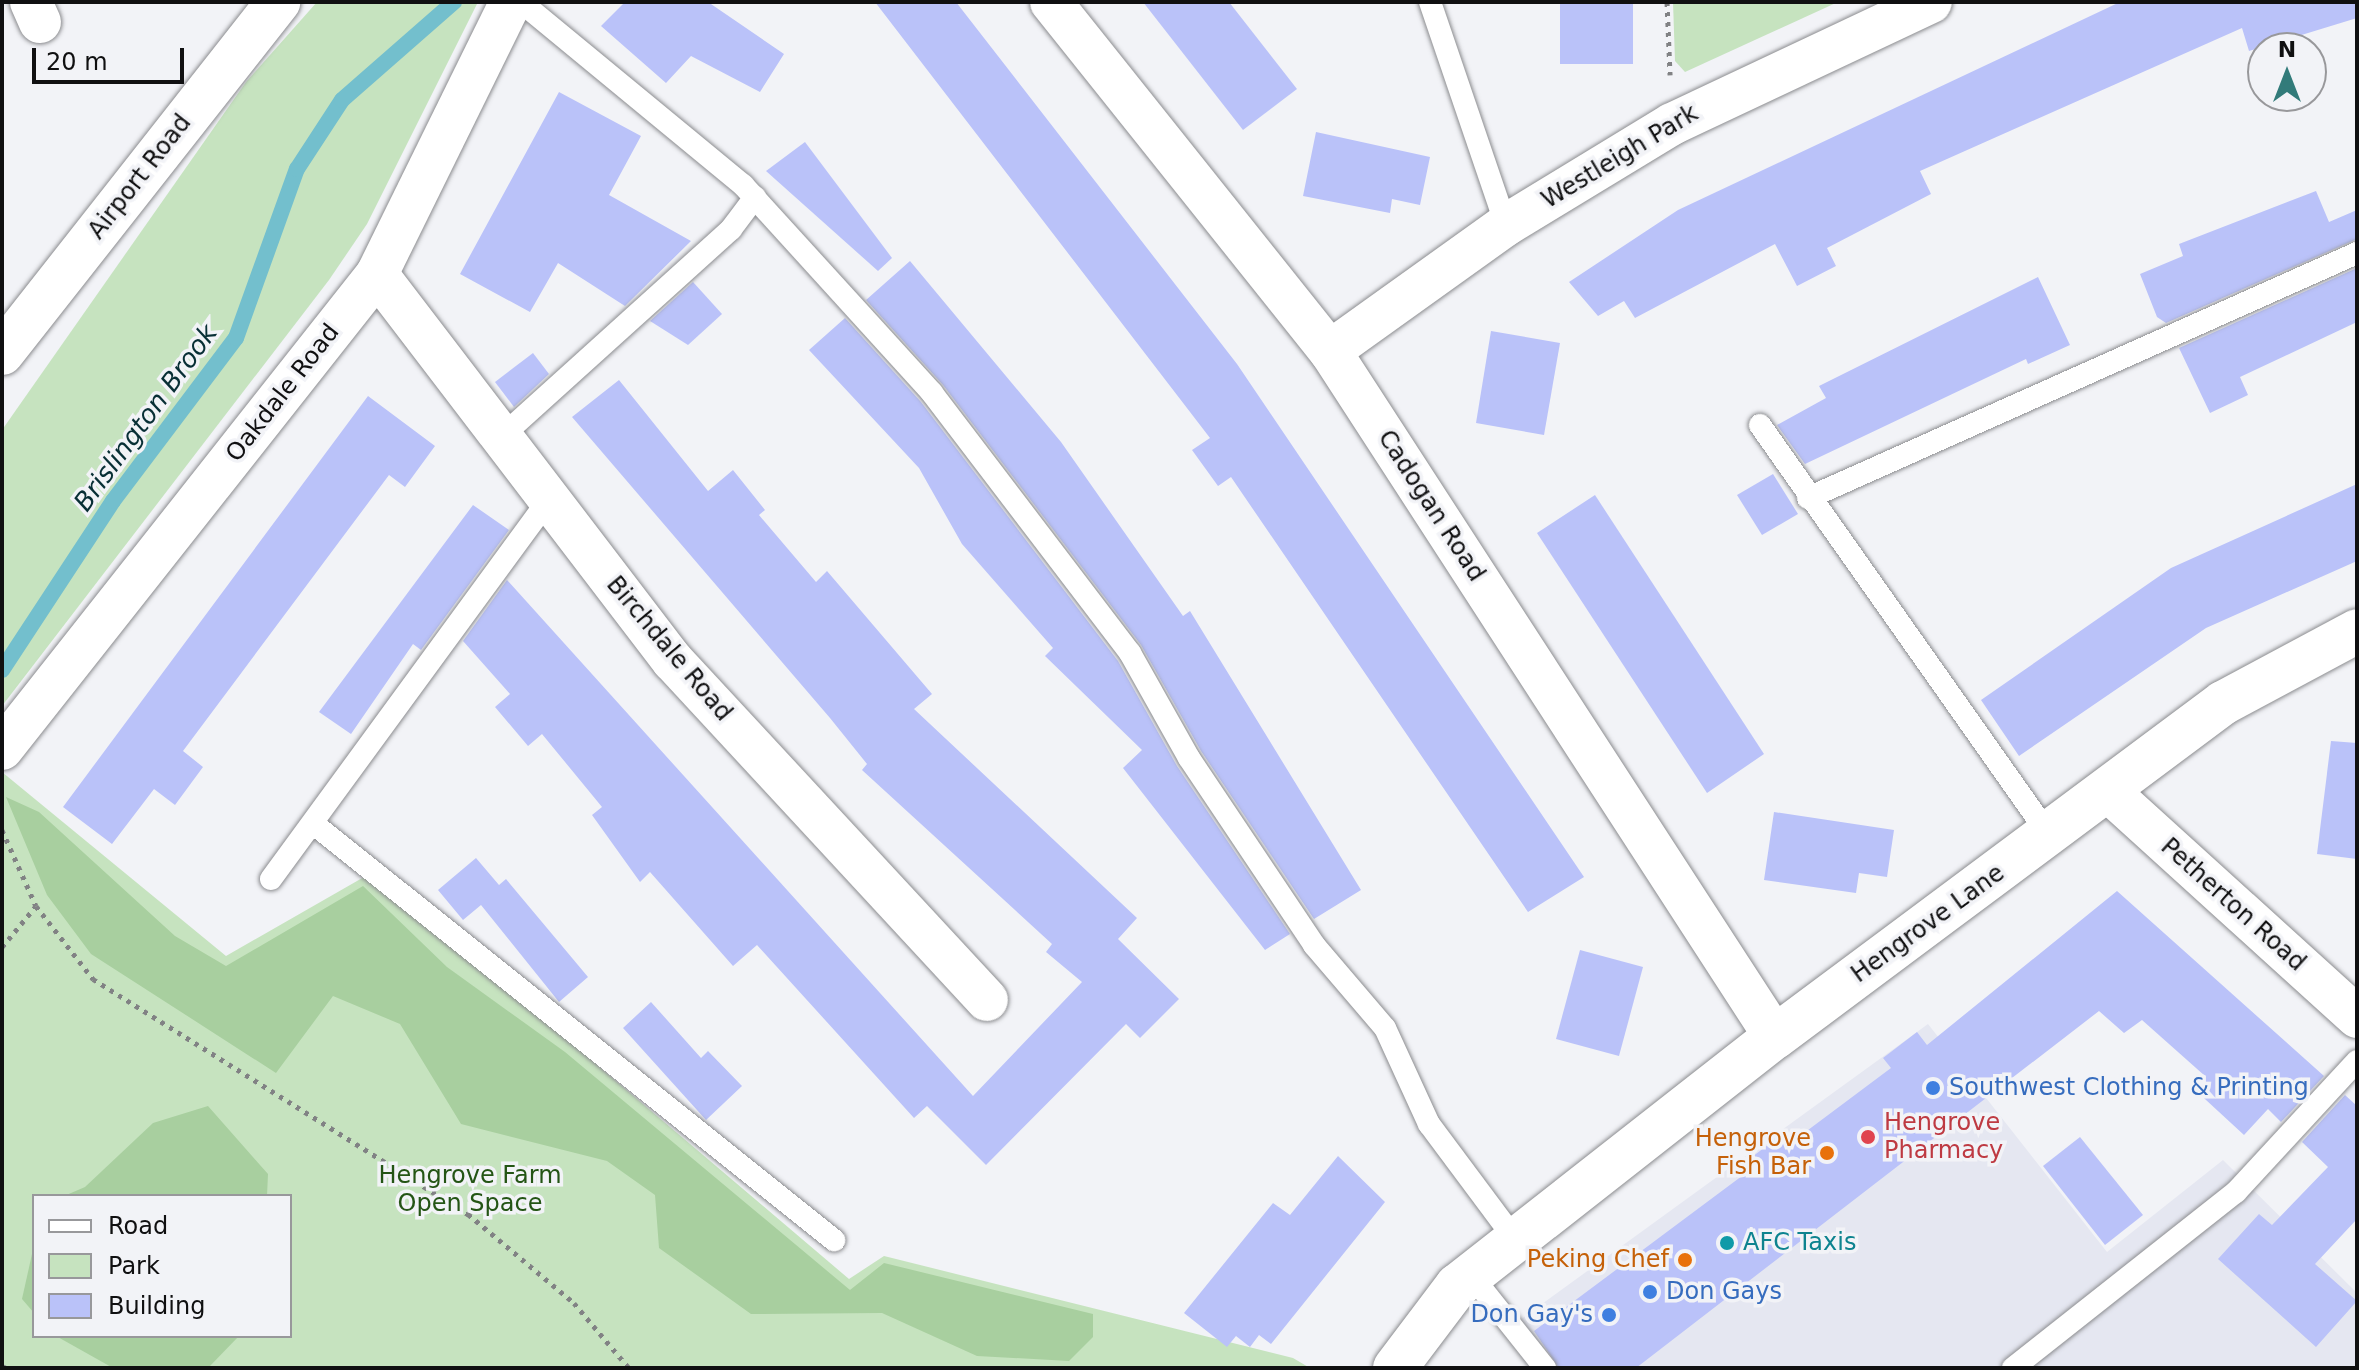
<!DOCTYPE html>
<html>
<head>
<meta charset="utf-8">
<style>
  body { margin:0 }
  #map { position:relative; width:2359px; height:1370px; overflow:hidden; background:#f2f3f7; font-family:"DejaVu Sans",sans-serif }
  div>[style] { position:absolute }
  .built>* { inset:0; background:#e5e7f1 }
  .green>* { inset:0; background:#c6e3bf }
  .forest>* { inset:0; background:#a8cf9f }
  .stream>* { height:16px; margin:-8px; padding:0 8px; transform-origin:8px; border-radius:8px; background:#73bfcd }
  .building>* { inset:0; background:#bac2f9 }
  .path>* { height:5px; margin-top:-2.5px; transform-origin:0; background:repeating-linear-gradient(90deg,#818284 0 4px,transparent 0 10px) }
  .roads { filter:drop-shadow(0 0 2px #8b8c8f) drop-shadow(0 0 2px #8b8c8f) }
  .service>* { height:22px; margin:-11px; padding:0 11px; transform-origin:11px; border-radius:11px; background:#fff }
  .minor>* { height:42px; margin:-21px; padding:0 21px; transform-origin:21px; border-radius:21px; background:#fff }
  .tertiary>* { height:44px; margin:-22px; padding:0 22px; transform-origin:22px; border-radius:22px; background:#fff }
  .trunk>* { height:44px; margin:-22px; padding:0 22px; transform-origin:22px; border-radius:22px; background:#fff }
  .dots>* { width:22px; height:22px; translate:-50% -50%; box-sizing:border-box; border:4px solid #f2f3f7; border-radius:50% }
  span { translate:-50% -50%; white-space:nowrap; text-align:center; line-height:1.15; -webkit-text-stroke:7px #f2f3f7; paint-order:stroke }
  .street-label { font-size:24px; color:#101011 }
  .shop-label { font-size:24px; color:#366cbe }
  .left { translate:0 -50%; text-align:left }
  .right { translate:-100% -50%; text-align:right }
  .health-label { font-size:24px; color:#be3a42 }
  .food-label { font-size:24px; color:#c56008 }
  .park-label { font-size:24px; color:#245515 }
  .culture-label { font-size:24px; color:#0d838f }
  .water-label { font-size:26px; color:#082f35; font-style:italic }
  .frame { position:absolute; inset:0; border:4px solid #101011; pointer-events:none }
  .legend { position:absolute; left:32px; top:1194px; width:260px; height:144px; box-sizing:border-box; background:#f2f3f7; border:2px solid #98989b; margin:0; padding:10px 14px; list-style:none; font-size:24px; color:#101011 }
  .legend li { display:flex; align-items:center; gap:16px; height:40px }
  .legend b { width:40px; border:2px solid #98989b }
  .north { position:absolute; left:2247px; top:32px; width:80px; height:80px; box-sizing:border-box; background:#f2f3f7; border:2px solid #98989b; border-radius:50%; rotate:0deg; font-size:22px; font-weight:700; line-height:32px; text-align:center; color:#101011 }
  .north::after { content:''; display:block; margin:auto; width:28px; height:36px; background:#327b7a; clip-path:polygon(50% 0,100% 100%,50% 72%,0 100%) }
  .scale { position:absolute; left:32px; top:48px; width:152px; height:36px; box-sizing:border-box; border:4px solid #101011; border-top:0; padding-left:10px; font-size:24px; line-height:28px; white-space:nowrap; color:#101011; -webkit-text-stroke:6px #f2f3f7; paint-order:stroke }
</style>
</head>
<body>
<div id="map">
  <div class="built">
    <i style="clip-path:polygon(1928px 1024px,2107px 1252px,2223px 1160px,2357px 1293px,2357px 1368px,1534px 1368px,1506px 1330px)"></i>
  </div>
  <div class="green">
    <i style="clip-path:polygon(317px 2px,478px 2px,367px 224px,329px 280px,2px 706px,2px 430px,246px 82px)"></i>
    <i style="clip-path:polygon(1673px 2px,1838px 2px,1685px 72px,1675px 61px)"></i>
    <i style="clip-path:polygon(evenodd,2px 772px,226px 956px,371px 873px,849px 1279px,884px 1256px,1293px 1358px,1310px 1368px,2px 1368px,2px 772px,34px 1196px,290px 1196px,290px 1336px,34px 1336px,34px 1196px)"></i>
  </div>
  <div class="forest">
    <i style="clip-path:polygon(6px 797px,39px 812px,175px 936px,226px 966px,363px 886px,447px 967px,565px 1052px,850px 1290px,884px 1263px,1093px 1314px,1093px 1337px,1069px 1361px,977px 1356px,882px 1313px,751px 1314px,659px 1248px,655px 1195px,607px 1161px,461px 1124px,400px 1024px,333px 996px,276px 1073px,91px 954px,47px 895px)"></i>
    <i style="clip-path:polygon(208px 1106px,268px 1174px,267px 1196px,64px 1196px,85px 1187px,153px 1123px)"></i>
    <i style="clip-path:polygon(34px 1245px,34px 1313px,22px 1299px)"></i>
    <i style="clip-path:polygon(56px 1336px,239px 1336px,208px 1368px,113px 1368px)"></i>
  </div>
  <div class="stream">
    <i style="left:2px;top:670px;width:202px;rotate:-56.7deg"></i>
    <i style="left:113px;top:501px;width:204px;rotate:-53deg"></i>
    <i style="left:236px;top:338px;width:180px;rotate:-70.2deg"></i>
    <i style="left:297px;top:169px;width:82px;rotate:-56.9deg"></i>
    <i style="left:342px;top:100px;width:149px;rotate:-41.2deg"></i>
  </div>
  <div class="building">
    <i style="clip-path:polygon(625px 2px,708px 2px,784px 54px,760px 92px,691px 56px,666px 83px,601px 26px)"></i>
    <i style="clip-path:polygon(875px 2px,956px 2px,1237px 364px,1584px 877px,1528px 912px,1231px 477px,1218px 486px,1192px 450px,1210px 438px)"></i>
    <i style="clip-path:polygon(1143px 2px,1229px 2px,1297px 89px,1243px 130px)"></i>
    <i style="clip-path:polygon(1560px 2px,1633px 2px,1633px 64px,1560px 64px)"></i>
    <i style="clip-path:polygon(2120px 2px,2357px 2px,2357px 18px,2249px 51px,2242px 28px,1920px 171px,1931px 194px,1827px 248px,1836px 266px,1797px 286px,1775px 244px,1635px 318px,1624px 301px,1598px 316px,1569px 282px,1678px 210px)"></i>
    <i style="clip-path:polygon(559px 92px,641px 136px,609px 195px,691px 241px,625px 306px,558px 263px,530px 312px,460px 274px)"></i>
    <i style="clip-path:polygon(1316px 132px,1430px 157px,1420px 205px,1392px 199px,1390px 213px,1303px 196px)"></i>
    <i style="clip-path:polygon(805px 142px,892px 258px,878px 271px,766px 171px)"></i>
    <i style="clip-path:polygon(2316px 191px,2329px 222px,2357px 210px,2357px 239px,2166px 323px,2157px 317px,2140px 274px,2183px 256px,2179px 244px)"></i>
    <i style="clip-path:polygon(910px 261px,1061px 442px,1183px 616px,1190px 611px,1361px 890px,1314px 919px,1201px 751px,1141px 645px,943px 385px,866px 300px)"></i>
    <i style="clip-path:polygon(2357px 268px,2357px 322px,2240px 377px,2248px 395px,2210px 413px,2179px 348px)"></i>
    <i style="clip-path:polygon(2038px 277px,2070px 345px,2028px 364px,2026px 359px,1805px 464px,1777px 425px,1826px 398px,1819px 386px)"></i>
    <i style="clip-path:polygon(693px 282px,722px 314px,688px 345px,650px 321px)"></i>
    <i style="clip-path:polygon(845px 318px,921px 402px,1118px 661px,1177px 766px,1290px 934px,1265px 950px,1123px 768px,1142px 750px,1045px 656px,1053px 648px,962px 544px,919px 468px,809px 350px)"></i>
    <i style="clip-path:polygon(1491px 331px,1560px 343px,1544px 435px,1476px 423px)"></i>
    <i style="clip-path:polygon(533px 353px,549px 374px,514px 407px,495px 382px)"></i>
    <i style="clip-path:polygon(619px 380px,708px 491px,733px 470px,765px 510px,759px 515px,816px 582px,827px 571px,932px 694px,914px 709px,1137px 918px,1118px 939px,1179px 999px,1140px 1038px,1126px 1024px,986px 1165px,927px 1106px,914px 1118px,757px 945px,733px 966px,650px 872px,640px 882px,592px 815px,602px 807px,542px 734px,528px 746px,495px 707px,510px 694px,463px 641px,507px 580px,973px 1096px,1082px 982px,1046px 952px,1052px 944px,862px 770px,867px 764px,830px 718px,572px 417px)"></i>
    <i style="clip-path:polygon(368px 396px,435px 446px,405px 487px,389px 475px,183px 751px,203px 767px,175px 805px,154px 789px,112px 844px,63px 807px)"></i>
    <i style="clip-path:polygon(1773px 474px,1798px 514px,1762px 535px,1737px 495px)"></i>
    <i style="clip-path:polygon(2357px 484px,2357px 561px,2206px 628px,2019px 756px,1981px 700px,2171px 568px)"></i>
    <i style="clip-path:polygon(1595px 495px,1764px 754px,1707px 793px,1537px 533px)"></i>
    <i style="clip-path:polygon(473px 505px,509px 530px,421px 650px,413px 644px,351px 734px,319px 712px)"></i>
    <i style="clip-path:polygon(2331px 741px,2357px 743px,2357px 859px,2317px 854px)"></i>
    <i style="clip-path:polygon(1774px 812px,1894px 830px,1887px 877px,1859px 873px,1856px 893px,1764px 880px)"></i>
    <i style="clip-path:polygon(476px 858px,499px 885px,506px 879px,588px 977px,559px 1002px,481px 905px,463px 920px,438px 890px)"></i>
    <i style="clip-path:polygon(2117px 891px,2324px 1076px,2281px 1122px,2268px 1109px,2244px 1135px,2193px 1088px,2205px 1076px,2142px 1020px,2124px 1033px,2099px 1011px,1636px 1368px,1559px 1368px,1534px 1331px,1754px 1167px,1748px 1160px,1785px 1132px,1792px 1142px,1891px 1068px,1883px 1058px,1917px 1032px,1927px 1045px)"></i>
    <i style="clip-path:polygon(1580px 950px,1643px 967px,1619px 1056px,1556px 1039px)"></i>
    <i style="clip-path:polygon(651px 1002px,701px 1058px,708px 1051px,742px 1086px,706px 1120px,623px 1028px)"></i>
    <i style="clip-path:polygon(2345px 1095px,2357px 1106px,2357px 1219px,2315px 1264px,2357px 1301px,2316px 1347px,2218px 1259px,2259px 1214px,2272px 1225px,2328px 1167px,2302px 1142px)"></i>
    <i style="clip-path:polygon(2080px 1137px,2143px 1215px,2105px 1245px,2043px 1166px)"></i>
    <i style="clip-path:polygon(1338px 1156px,1385px 1202px,1271px 1344px,1259px 1335px,1250px 1347px,1236px 1336px,1227px 1347px,1184px 1313px,1273px 1203px,1290px 1215px)"></i>
  </div>
  <div class="path">
    <i style="left:1667px;top:2px;width:73px;rotate:87.6deg"></i>
    <i style="left:2px;top:830px;width:83px;rotate:65.9deg"></i>
    <i style="left:36px;top:906px;width:93px;rotate:52deg"></i>
    <i style="left:93px;top:979px;width:443px;rotate:32.1deg"></i>
    <i style="left:468px;top:1214px;width:138px;rotate:40deg"></i>
    <i style="left:574px;top:1303px;width:85px;rotate:49.8deg"></i>
    <i style="left:2px;top:947px;width:53px;rotate:-50.3deg"></i>
    <i style="left:2px;top:1366px;width:4px;rotate:27deg"></i>
  </div>
  <div class="roads">
    <div class="service">
      <i style="left:521px;top:2px;width:288px;rotate:39.5deg"></i>
      <i style="left:743px;top:185px;width:281px;rotate:47.7deg"></i>
      <i style="left:932px;top:393px;width:327px;rotate:52.7deg"></i>
      <i style="left:1130px;top:653px;width:120px;rotate:60.7deg"></i>
      <i style="left:1189px;top:758px;width:225px;rotate:56.2deg"></i>
      <i style="left:1314px;top:945px;width:109px;rotate:49.5deg"></i>
      <i style="left:1385px;top:1028px;width:106px;rotate:65.4deg"></i>
      <i style="left:1429px;top:1124px;width:142px;rotate:53.3deg"></i>
      <i style="left:1430px;top:2px;width:236px;rotate:71.2deg"></i>
      <i style="left:1760px;top:425px;width:502px;rotate:54.82deg"></i>
      <i style="left:501px;top:437px;width:310px;rotate:-42.1deg"></i>
      <i style="left:731px;top:229px;width:40px;rotate:-53deg"></i>
      <i style="left:1808px;top:498px;width:601px;rotate:-24.05deg"></i>
      <i style="left:315px;top:825px;width:665px;rotate:38.65deg"></i>
      <i style="left:271px;top:879px;width:471px;rotate:-53.8deg"></i>
      <i style="left:1471px;top:1275px;width:119px;rotate:51.5deg"></i>
      <i style="left:2013px;top:1368px;width:284px;rotate:-38.3deg"></i>
      <i style="left:2236px;top:1192px;width:178px;rotate:-47.3deg"></i>
    </div>
    <div class="minor">
      <i style="left:31px;top:2px;width:22px;rotate:66deg"></i>
      <i style="left:1051px;top:2px;width:447px;rotate:51.4deg"></i>
      <i style="left:1330px;top:351px;width:818px;rotate:57.03deg"></i>
      <i style="left:377px;top:274px;width:487px;rotate:52.6deg"></i>
      <i style="left:673px;top:661px;width:462px;rotate:47.2deg"></i>
      <i style="left:1330px;top:351px;width:216px;rotate:-35.6deg"></i>
      <i style="left:1506px;top:225px;width:194px;rotate:-31.3deg"></i>
      <i style="left:1672px;top:124px;width:286px;rotate:-25.2deg"></i>
      <i style="left:2px;top:749px;width:605px;rotate:-51.71deg"></i>
      <i style="left:377px;top:274px;width:303px;rotate:-63.8deg"></i>
      <i style="left:2109px;top:792px;width:335px;rotate:42.2deg"></i>
    </div>
    <div class="tertiary">
      <i style="left:1395px;top:1368px;width:103px;rotate:-52.9deg"></i>
      <i style="left:1457px;top:1286px;width:404px;rotate:-38.1deg"></i>
      <i style="left:1775px;top:1037px;width:559px;rotate:-36.71deg"></i>
      <i style="left:2223px;top:703px;width:152px;rotate:-28.2deg"></i>
    </div>
    <div class="trunk">
      <i style="left:2px;top:353px;width:447px;rotate:-51.8deg"></i>
    </div>
  </div>
  <div class="dots">
    <i style="left:1933px;top:1088px;background:#3f7fe0"></i>
    <i style="left:1868px;top:1137px;background:#e0444e"></i>
    <i style="left:1827px;top:1153px;background:#e8710a"></i>
    <i style="left:1727px;top:1243px;background:#0f9aa8"></i>
    <i style="left:1685px;top:1260px;background:#e8710a"></i>
    <i style="left:1650px;top:1292px;background:#3f7fe0"></i>
    <i style="left:1609px;top:1315px;background:#3f7fe0"></i>
  </div>
  <div class="street-label">
    <span style="left:1620px;top:157px;rotate:-31deg">Westleigh Park</span>
    <span style="left:140px;top:177px;rotate:-52deg">Airport Road</span>
    <span style="left:283px;top:393px;rotate:-52deg">Oakdale Road</span>
    <span style="left:1431px;top:506px;rotate:57deg">Cadogan Road</span>
    <span style="left:669px;top:649px;rotate:50deg">Birchdale Road</span>
    <span style="left:2233px;top:905px;rotate:42deg">Petherton Road</span>
    <span style="left:1928px;top:924px;rotate:-36deg">Hengrove Lane</span>
  </div>
  <div class="shop-label">
    <span class="left" style="left:1949px;top:1088px">Southwest Clothing &amp; Printing</span>
    <span class="left" style="left:1666px;top:1292px">Don Gays</span>
    <span class="right" style="left:1593px;top:1315px">Don Gay's</span>
  </div>
  <div class="health-label">
    <span class="left" style="left:1884px;top:1137px">Hengrove<br>Pharmacy</span>
  </div>
  <div class="food-label">
    <span class="right" style="left:1811px;top:1153px">Hengrove<br>Fish Bar</span>
    <span class="right" style="left:1669px;top:1260px">Peking Chef</span>
  </div>
  <div class="park-label">
    <span style="left:470px;top:1190px">Hengrove Farm<br>Open Space</span>
  </div>
  <div class="culture-label">
    <span class="left" style="left:1743px;top:1243px">AFC Taxis</span>
  </div>
  <div class="water-label">
    <span style="left:146px;top:418px;rotate:-54deg">Brislington Brook</span>
  </div>
  <div class="frame"></div>
  <ul class="legend">
  <li><b style="height:10px;background:#fff"></b>Road</li>
  <li><b style="height:22px;background:#c6e3bf"></b>Park</li>
  <li><b style="height:22px;background:#bac2f9"></b>Building</li>
  </ul>
  <div class="north">N</div>
  <div class="scale">20 m</div>
</div>
</body>
</html>
